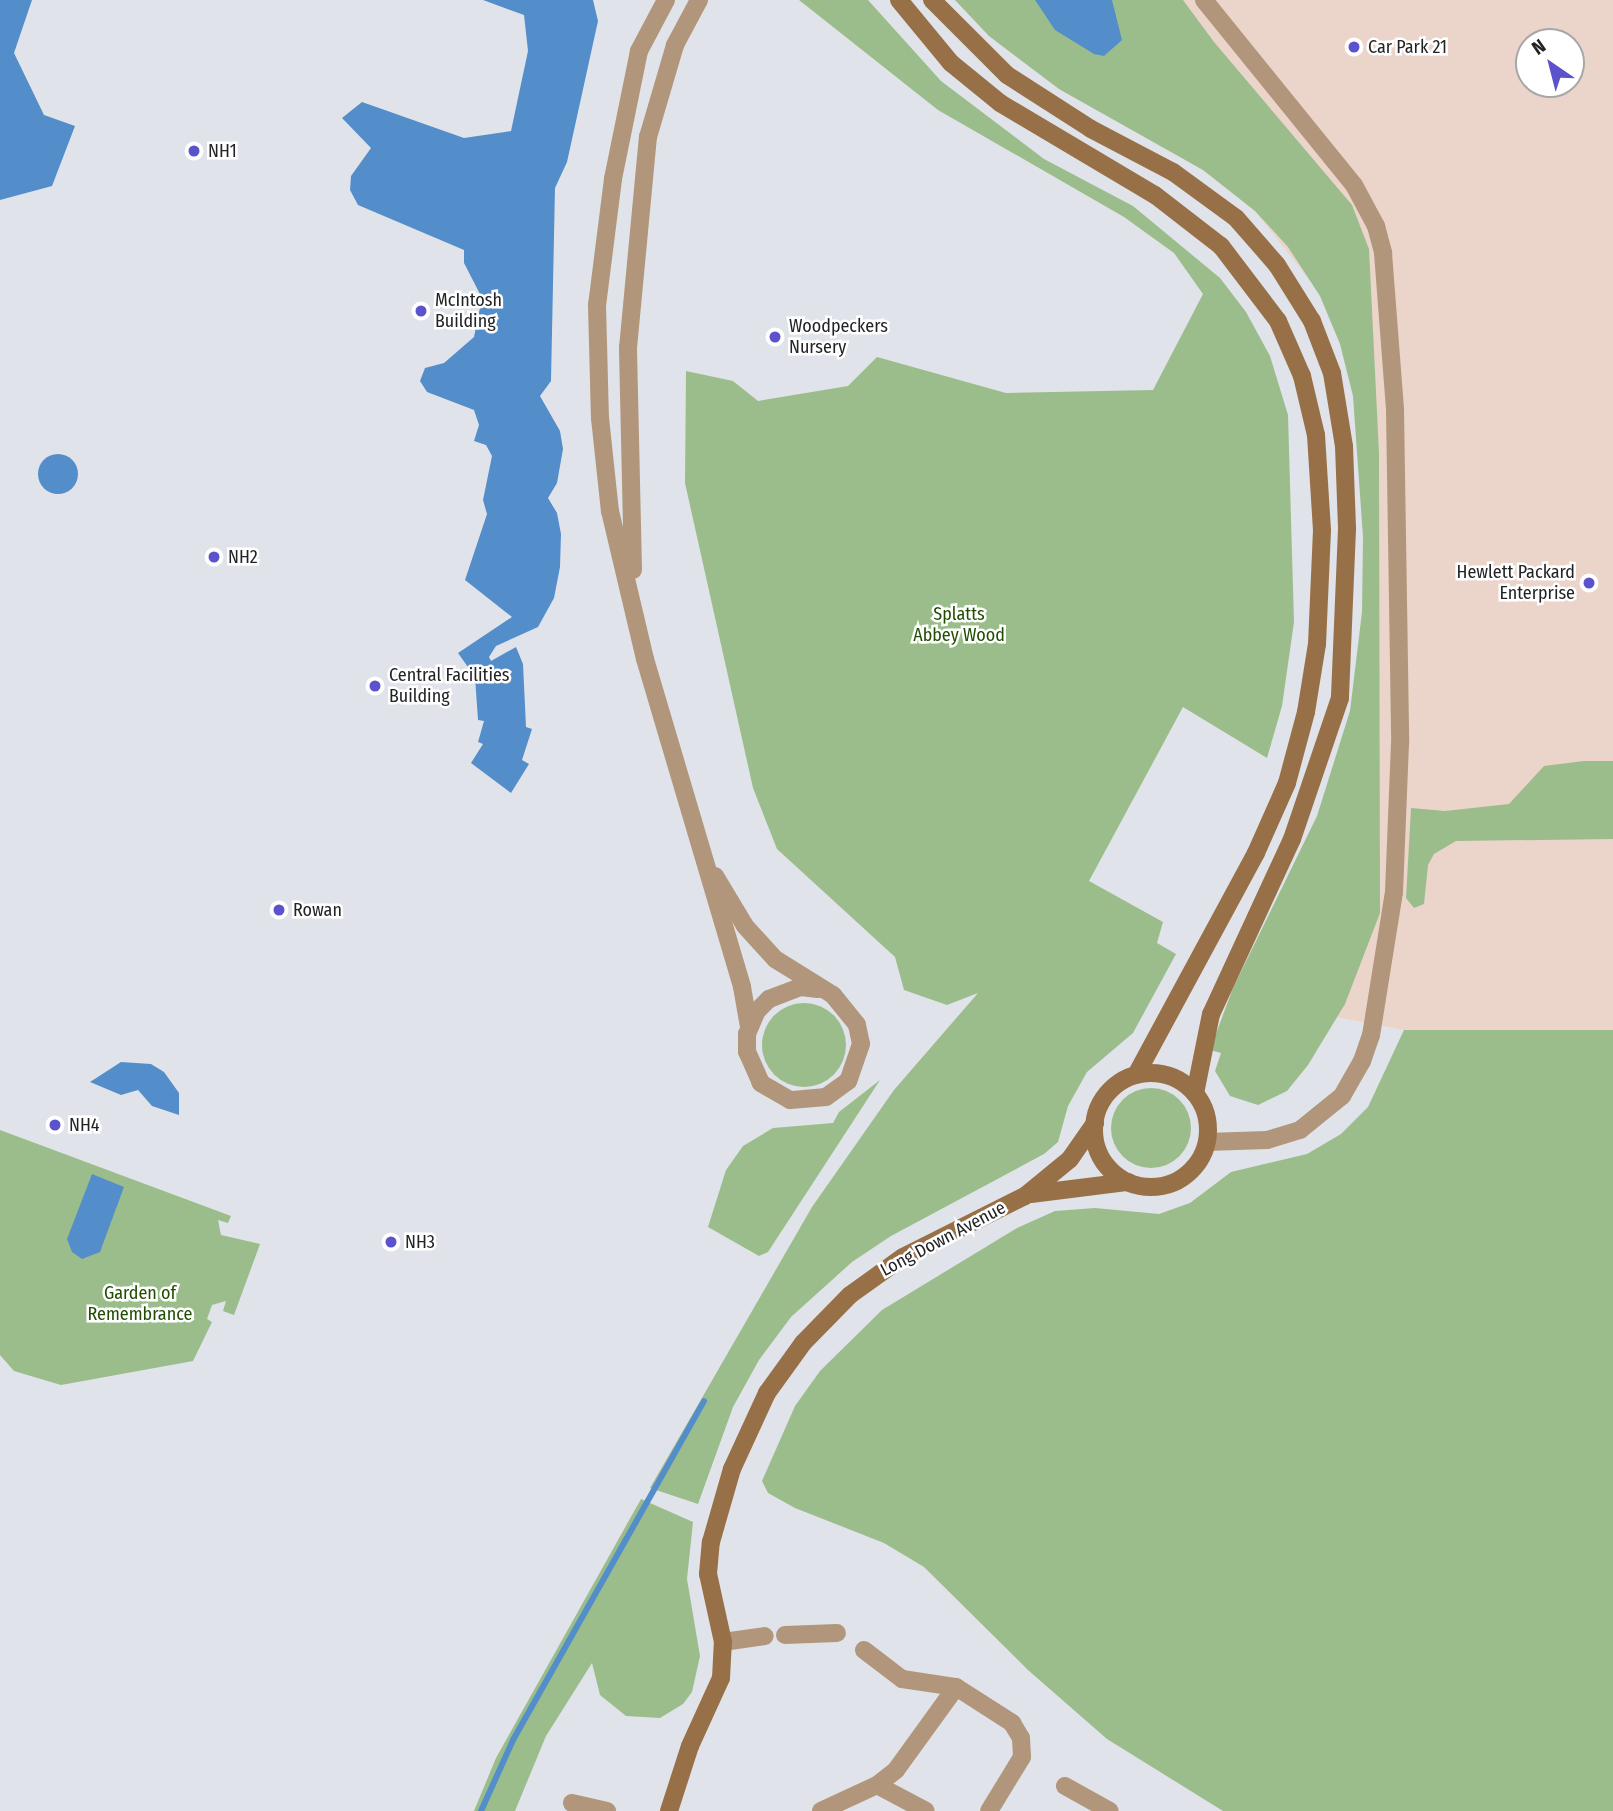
<!DOCTYPE html>
<html>
<head>
<meta charset="utf-8">
<style>
  body { margin:0 }
  #map { position:relative; width:1613px; height:1811px; overflow:hidden; background:#e0e3e9; font-family:"Fira Sans Condensed",sans-serif }
  div>[style] { position:absolute }
  .education>* { inset:0; background:#ebd4c9 }
  .green>* { inset:0; background:#9bbd8c }
  .round { border-radius:50% }
  .water>* { inset:0; background:#548eca }
  .stream>* { height:6px; margin:-3px; padding:0 3px; transform-origin:3px; border-radius:3px; background:#548eca }
  .street>* { height:18px; margin:-9px; padding:0 9px; transform-origin:9px; border-radius:9px; background:#b1967b }
  .secondary>* { height:18px; margin:-9px; padding:0 9px; transform-origin:9px; border-radius:9px; background:#987048 }
  .secondary>.ring { margin:-9px; padding:0; box-sizing:content-box; background:none; border:18px solid #987048; border-radius:50% }
  .dots>* { width:19px; height:19px; translate:-50% -50%; box-sizing:border-box; border:4px solid #fff; border-radius:50% }
  span { translate:-50% -50%; white-space:nowrap; text-align:center; line-height:1.15; -webkit-text-stroke:5px #fff; paint-order:stroke }
  .poi-label { font-size:18px; color:#222325 }
  .left { translate:0 -50%; text-align:left }
  .right { translate:-100% -50%; text-align:right }
  .park-label { font-size:18px; color:#214d00 }
  .street-label { font-size:18px; color:#222325 }
  .north { position:absolute; left:1515px; top:28px; width:70px; height:70px; box-sizing:border-box; background:#fff; border:2px solid #a7a7a8; border-radius:50%; rotate:325deg; font-size:19px; font-weight:700; line-height:28px; text-align:center; color:#222325 }
  .north::after { content:''; display:block; margin:auto; width:24px; height:32px; background:#5c52cb; clip-path:polygon(50% 0,100% 100%,50% 72%,0 100%) }
</style>
</head>
<body>
<div id="map">
  <div class="education">
    <i style="clip-path:polygon(evenodd,955px 0,1613px 0,1613px 1030px,1404px 1030px,1300px 1010px,1367px 706px,1373px 520px,1358px 341px,1255px 211px,1203px 170px,1059px 89px,989px 36px,955px 0,1529px 42px,1571px 42px,1571px 84px,1529px 84px,1529px 42px)"></i>
  </div>
  <div class="green">
    <i style="clip-path:polygon(799px 0,868px 0,941px 81px,1044px 159px,1133px 206px,1220px 278px,1246px 312px,1270px 356px,1288px 415px,1294px 622px,1282px 706px,1267px 758px,1183px 707px,1089px 881px,1163px 922px,1157px 943px,1176px 954px,1133px 1033px,1087px 1072px,1068px 1106px,1058px 1142px,1044px 1154px,891px 1236px,852px 1262px,791px 1317px,759px 1360px,733px 1407px,698px 1504px,650px 1488px,812px 1207px,894px 1090px,978px 993px,947px 1005px,904px 990px,895px 957px,777px 849px,753px 788px,685px 483px,686px 371px,733px 381px,758px 401px,848px 386px,877px 357px,1006px 393px,1153px 390px,1203px 294px,1174px 253px,1124px 217px,938px 110px)"></i>
    <i style="clip-path:polygon(955px 0,1183px 0,1214px 42px,1352px 205px,1369px 249px,1379px 453px,1380px 913px,1345px 1004px,1308px 1065px,1287px 1091px,1258px 1105px,1230px 1096px,1215px 1071px,1221px 1053px,1210px 1050px,1233px 988px,1317px 816px,1350px 711px,1362px 612px,1363px 537px,1353px 396px,1340px 344px,1320px 296px,1288px 247px,1255px 211px,1203px 170px,1059px 89px,989px 36px)"></i>
    <i style="clip-path:polygon(1584px 761px,1613px 761px,1613px 839px,1456px 841px,1434px 854px,1428px 865px,1424px 904px,1414px 908px,1406px 898px,1411px 808px,1445px 811px,1509px 804px,1544px 766px)"></i>
    <i class="round" style="left:762px;top:1003px;width:84px;height:84px"></i>
    <i style="clip-path:polygon(1404px 1030px,1613px 1030px,1613px 1811px,1223px 1811px,1107px 1739px,1028px 1670px,924px 1567px,884px 1543px,795px 1508px,768px 1493px,762px 1481px,795px 1406px,820px 1371px,882px 1310px,1017px 1228px,1055px 1211px,1095px 1208px,1159px 1214px,1190px 1203px,1231px 1172px,1307px 1154px,1341px 1134px,1368px 1107px)"></i>
    <i style="clip-path:polygon(880px 1080px,768px 1252px,759px 1256px,708px 1227px,726px 1170px,743px 1146px,773px 1128px,833px 1123px,839px 1112px)"></i>
    <i class="round" style="left:1111px;top:1088px;width:80px;height:80px"></i>
    <i style="clip-path:polygon(0 1130px,231px 1216px,228px 1223px,218px 1220px,221px 1235px,260px 1244px,234px 1315px,223px 1311px,226px 1301px,212px 1305px,207px 1319px,212px 1322px,193px 1361px,61px 1385px,14px 1371px,0 1355px)"></i>
    <i style="clip-path:polygon(641px 1499px,693px 1522px,687px 1579px,700px 1656px,692px 1692px,683px 1704px,660px 1718px,626px 1716px,600px 1695px,592px 1663px,546px 1736px,515px 1811px,474px 1811px,496px 1758px)"></i>
  </div>
  <div class="water">
    <i style="clip-path:polygon(0 0,32px 0,14px 53px,44px 115px,75px 126px,52px 186px,0 200px)"></i>
    <i style="clip-path:polygon(483px 0,593px 0,598px 21px,567px 162px,555px 188px,551px 381px,540px 396px,560px 431px,563px 449px,557px 483px,548px 498px,557px 513px,561px 534px,560px 567px,554px 598px,538px 627px,496px 646px,489px 657px,491px 661px,516px 647px,523px 664px,526px 727px,532px 729px,522px 760px,529px 764px,511px 793px,471px 763px,483px 744px,478px 742px,484px 721px,478px 720px,475px 677px,458px 653px,512px 617px,465px 580px,487px 514px,483px 500px,492px 456px,486px 445px,474px 441px,479px 425px,474px 410px,427px 392px,420px 381px,425px 368px,444px 363px,474px 337px,482px 298px,464px 263px,464px 250px,358px 205px,350px 190px,351px 176px,371px 148px,342px 118px,362px 102px,464px 138px,511px 131px,528px 51px,524px 15px)"></i>
    <i style="clip-path:polygon(1035px 0,1112px 0,1122px 40px,1104px 56px,1094px 54px,1055px 30px)"></i>
    <i class="round" style="left:38px;top:454px;width:40px;height:40px"></i>
    <i style="clip-path:polygon(121px 1062px,151px 1064px,164px 1072px,179px 1093px,179px 1115px,152px 1106px,138px 1090px,121px 1095px,90px 1082px)"></i>
    <i style="clip-path:polygon(92px 1174px,124px 1187px,100px 1252px,82px 1259px,72px 1252px,67px 1239px)"></i>
  </div>
  <div class="stream">
    <i style="left:481px;top:1811px;width:78px;rotate:-65.7deg"></i>
    <i style="left:513px;top:1740px;width:389px;rotate:-60.6deg"></i>
  </div>
  <div class="street">
    <i style="left:666px;top:0;width:58px;rotate:117.9deg"></i>
    <i style="left:639px;top:51px;width:131px;rotate:101.5deg"></i>
    <i style="left:613px;top:179px;width:127px;rotate:97.2deg"></i>
    <i style="left:597px;top:305px;width:113px;rotate:88.5deg"></i>
    <i style="left:600px;top:418px;width:94px;rotate:83.9deg"></i>
    <i style="left:610px;top:511px;width:152px;rotate:76.7deg"></i>
    <i style="left:645px;top:659px;width:342px;rotate:73.5deg"></i>
    <i style="left:742px;top:987px;width:40px;rotate:80deg"></i>
    <i style="left:1204px;top:0;width:238px;rotate:51deg"></i>
    <i style="left:1354px;top:185px;width:47px;rotate:61.8deg"></i>
    <i style="left:1376px;top:226px;width:28px;rotate:75deg"></i>
    <i style="left:1383px;top:253px;width:157px;rotate:85.6deg"></i>
    <i style="left:1395px;top:410px;width:333px;rotate:89.1deg"></i>
    <i style="left:1400px;top:743px;width:149px;rotate:92.3deg"></i>
    <i style="left:1394px;top:892px;width:145px;rotate:99.1deg"></i>
    <i style="left:1371px;top:1035px;width:28px;rotate:109deg"></i>
    <i style="left:1362px;top:1061px;width:40px;rotate:119.7deg"></i>
    <i style="left:1342px;top:1096px;width:54px;rotate:141deg"></i>
    <i style="left:1300px;top:1130px;width:34px;rotate:163deg"></i>
    <i style="left:1267px;top:1140px;width:60px;rotate:178.1deg"></i>
    <i style="left:633px;top:570px;width:222px;rotate:-91.3deg"></i>
    <i style="left:628px;top:348px;width:212px;rotate:-84.6deg"></i>
    <i style="left:648px;top:137px;width:96px;rotate:-73.6deg"></i>
    <i style="left:675px;top:45px;width:51px;rotate:-61.9deg"></i>
    <i style="left:715px;top:876px;width:58px;rotate:59deg"></i>
    <i style="left:745px;top:926px;width:45px;rotate:47.7deg"></i>
    <i style="left:775px;top:959px;width:68px;rotate:31.8deg"></i>
    <i style="left:833px;top:995px;width:38px;rotate:51deg"></i>
    <i style="left:857px;top:1025px;width:19px;rotate:78deg"></i>
    <i style="left:861px;top:1044px;width:39px;rotate:109deg"></i>
    <i style="left:848px;top:1081px;width:27px;rotate:144deg"></i>
    <i style="left:826px;top:1097px;width:36px;rotate:175deg"></i>
    <i style="left:790px;top:1100px;width:34px;rotate:-150deg"></i>
    <i style="left:761px;top:1083px;width:34px;rotate:-114deg"></i>
    <i style="left:747px;top:1052px;width:18px;rotate:-90deg"></i>
    <i style="left:747px;top:1034px;width:25px;rotate:-67deg"></i>
    <i style="left:757px;top:1011px;width:17px;rotate:-45deg"></i>
    <i style="left:769px;top:999px;width:34px;rotate:-21deg"></i>
    <i style="left:801px;top:987px;width:17px;rotate:7deg"></i>
    <i style="left:785px;top:1635px;width:52px;rotate:-2.2deg"></i>
    <i style="left:723px;top:1642px;width:42px;rotate:-8.1deg"></i>
    <i style="left:864px;top:1650px;width:48px;rotate:37.3deg"></i>
    <i style="left:902px;top:1679px;width:55px;rotate:8.4deg"></i>
    <i style="left:956px;top:1687px;width:67px;rotate:32.7deg"></i>
    <i style="left:1012px;top:1723px;width:17px;rotate:59deg"></i>
    <i style="left:1021px;top:1738px;width:19px;rotate:87deg"></i>
    <i style="left:1022px;top:1757px;width:63px;rotate:121.4deg"></i>
    <i style="left:877px;top:1785px;width:55px;rotate:28deg"></i>
    <i style="left:1065px;top:1786px;width:51px;rotate:29.1deg"></i>
    <i style="left:572px;top:1803px;width:36px;rotate:13deg"></i>
    <i style="left:821px;top:1811px;width:62px;rotate:-24.9deg"></i>
    <i style="left:877px;top:1785px;width:24px;rotate:-38deg"></i>
    <i style="left:896px;top:1770px;width:102px;rotate:-54.1deg"></i>
  </div>
  <div class="secondary">
    <i style="left:899px;top:0;width:82px;rotate:50.5deg"></i>
    <i style="left:951px;top:63px;width:63px;rotate:39.2deg"></i>
    <i style="left:1000px;top:103px;width:180px;rotate:30.7deg"></i>
    <i style="left:1155px;top:195px;width:83px;rotate:37.7deg"></i>
    <i style="left:1221px;top:246px;width:94px;rotate:52.8deg"></i>
    <i style="left:1278px;top:321px;width:60px;rotate:66.4deg"></i>
    <i style="left:1302px;top:376px;width:61px;rotate:76.7deg"></i>
    <i style="left:1316px;top:435px;width:95px;rotate:86.4deg"></i>
    <i style="left:1322px;top:530px;width:114px;rotate:92.5deg"></i>
    <i style="left:1317px;top:644px;width:69px;rotate:99.2deg"></i>
    <i style="left:1306px;top:712px;width:73px;rotate:105deg"></i>
    <i style="left:1287px;top:783px;width:77px;rotate:113.9deg"></i>
    <i style="left:1256px;top:853px;width:252px;rotate:118.4deg"></i>
    <i style="left:932px;top:0;width:106px;rotate:45deg"></i>
    <i style="left:1007px;top:75px;width:100px;rotate:32.7deg"></i>
    <i style="left:1091px;top:129px;width:93px;rotate:27.7deg"></i>
    <i style="left:1173px;top:172px;width:78px;rotate:36.1deg"></i>
    <i style="left:1236px;top:218px;width:62px;rotate:48.9deg"></i>
    <i style="left:1277px;top:265px;width:66px;rotate:58deg"></i>
    <i style="left:1312px;top:321px;width:56px;rotate:69deg"></i>
    <i style="left:1332px;top:373px;width:74px;rotate:80.7deg"></i>
    <i style="left:1344px;top:446px;width:83px;rotate:87.9deg"></i>
    <i style="left:1347px;top:529px;width:169px;rotate:92.4deg"></i>
    <i style="left:1340px;top:698px;width:149px;rotate:108.8deg"></i>
    <i style="left:1292px;top:839px;width:193px;rotate:114.8deg"></i>
    <i style="left:1211px;top:1014px;width:81px;rotate:101.4deg"></i>
    <i class="ring" style="left:1094px;top:1073px;width:96px;height:96px"></i>
    <i style="left:1031px;top:1194px;width:98px;rotate:-7.1deg"></i>
    <i style="left:669px;top:1811px;width:68px;rotate:-72.1deg"></i>
    <i style="left:690px;top:1746px;width:75px;rotate:-65.5deg"></i>
    <i style="left:721px;top:1678px;width:36px;rotate:-87deg"></i>
    <i style="left:723px;top:1642px;width:70px;rotate:-102.4deg"></i>
    <i style="left:708px;top:1574px;width:32px;rotate:-85deg"></i>
    <i style="left:711px;top:1542px;width:76px;rotate:-74deg"></i>
    <i style="left:732px;top:1469px;width:84px;rotate:-65.3deg"></i>
    <i style="left:767px;top:1393px;width:62px;rotate:-54.2deg"></i>
    <i style="left:803px;top:1343px;width:67px;rotate:-45.6deg"></i>
    <i style="left:850px;top:1295px;width:65px;rotate:-35.6deg"></i>
    <i style="left:903px;top:1257px;width:136px;rotate:-26.6deg"></i>
    <i style="left:1025px;top:1196px;width:58px;rotate:-39.4deg"></i>
    <i style="left:1070px;top:1159px;width:44px;rotate:-55.2deg"></i>
  </div>
  <div class="dots">
    <i style="left:1354px;top:47px;background:#5c52cb"></i>
    <i style="left:194px;top:151px;background:#5c52cb"></i>
    <i style="left:421px;top:311px;background:#5c52cb"></i>
    <i style="left:775px;top:337px;background:#5c52cb"></i>
    <i style="left:214px;top:557px;background:#5c52cb"></i>
    <i style="left:1589px;top:583px;background:#5c52cb"></i>
    <i style="left:375px;top:686px;background:#5c52cb"></i>
    <i style="left:279px;top:910px;background:#5c52cb"></i>
    <i style="left:55px;top:1125px;background:#5c52cb"></i>
    <i style="left:391px;top:1242px;background:#5c52cb"></i>
  </div>
  <div class="poi-label">
    <span class="left" style="left:1368px;top:47px">Car Park 21</span>
    <span class="left" style="left:208px;top:151px">NH1</span>
    <span class="left" style="left:435px;top:311px">McIntosh<br>Building</span>
    <span class="left" style="left:789px;top:337px">Woodpeckers<br>Nursery</span>
    <span class="left" style="left:228px;top:557px">NH2</span>
    <span class="right" style="left:1575px;top:583px">Hewlett Packard<br>Enterprise</span>
    <span class="left" style="left:389px;top:686px">Central Facilities<br>Building</span>
    <span class="left" style="left:293px;top:910px">Rowan</span>
    <span class="left" style="left:69px;top:1125px">NH4</span>
    <span class="left" style="left:405px;top:1242px">NH3</span>
  </div>
  <div class="park-label">
    <span style="left:959px;top:625px">Splatts<br>Abbey Wood</span>
    <span style="left:140px;top:1304px">Garden of<br>Remembrance</span>
  </div>
  <div class="street-label">
    <span style="left:943px;top:1239px;rotate:-28deg">Long Down Avenue</span>
  </div>
  <div class="north">N</div>
</div>
</body>
</html>
